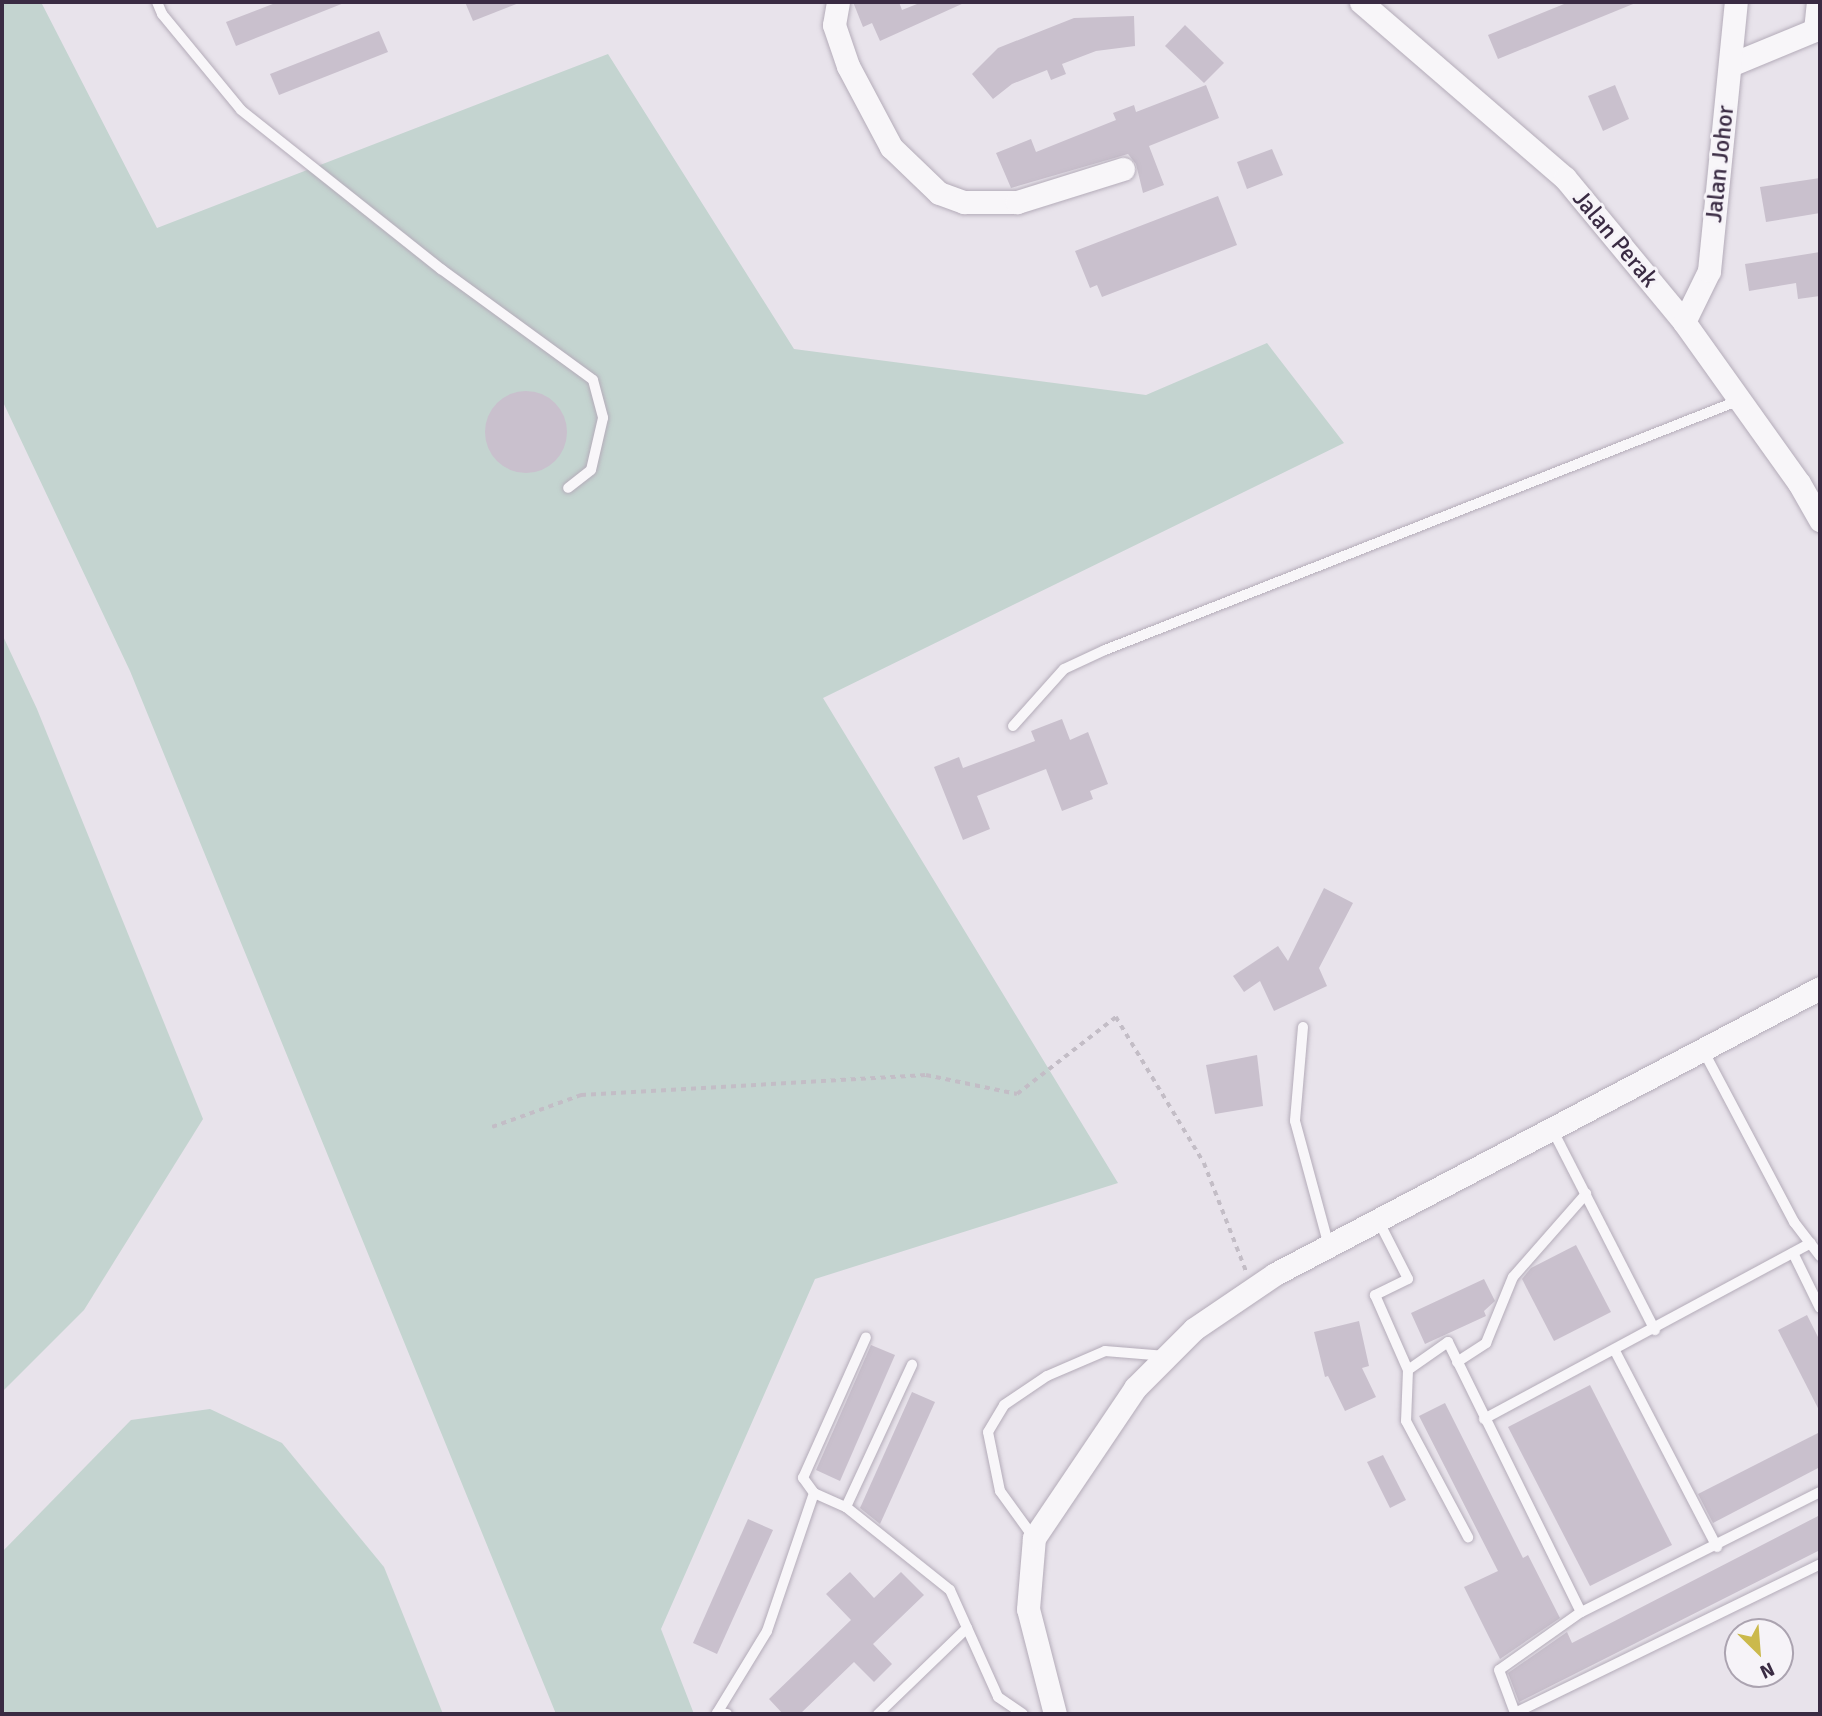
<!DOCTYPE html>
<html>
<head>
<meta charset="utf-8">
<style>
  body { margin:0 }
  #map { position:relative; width:1822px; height:1716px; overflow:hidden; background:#e8e3eb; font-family:Signika,sans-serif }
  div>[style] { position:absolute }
  .green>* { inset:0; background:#c4d4d0 }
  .building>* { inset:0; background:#c9c0cd }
  .round { border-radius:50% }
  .path>* { height:3.5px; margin-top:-1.75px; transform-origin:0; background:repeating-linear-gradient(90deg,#c3bdc6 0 5px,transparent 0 10px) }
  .roads { filter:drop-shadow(0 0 2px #b4acb9) drop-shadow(0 0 2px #b4acb9) }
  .service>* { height:10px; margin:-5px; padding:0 5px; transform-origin:5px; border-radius:5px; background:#f8f6f9 }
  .minor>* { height:23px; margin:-11.5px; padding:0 11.5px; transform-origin:11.5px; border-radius:11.5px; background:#f8f6f9 }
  span { translate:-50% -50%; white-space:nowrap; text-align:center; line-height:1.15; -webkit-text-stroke:6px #f6f3f8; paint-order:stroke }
  .street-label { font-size:24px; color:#3a2b43 }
  .frame { position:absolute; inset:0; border:4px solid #3a2b43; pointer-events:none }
  .north { position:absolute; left:1724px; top:1618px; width:70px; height:70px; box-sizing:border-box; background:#f6f3f8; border:2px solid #aba3b0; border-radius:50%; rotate:155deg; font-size:19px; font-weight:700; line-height:28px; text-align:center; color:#3a2b43 }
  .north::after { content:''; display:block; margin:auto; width:24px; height:32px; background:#cbb94c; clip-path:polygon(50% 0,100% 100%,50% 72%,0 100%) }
</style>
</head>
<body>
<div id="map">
  <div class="green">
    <i style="clip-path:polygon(2px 2px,41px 2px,157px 228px,608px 54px,794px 349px,1146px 395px,1267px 343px,1344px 443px,823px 698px,1118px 1183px,815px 1279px,661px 1629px,694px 1714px,556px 1714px,130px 671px,2px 400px)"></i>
    <i style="clip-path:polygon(2px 634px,37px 709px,203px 1119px,84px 1310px,2px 1392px)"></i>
    <i style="clip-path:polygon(210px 1409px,282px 1443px,384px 1567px,443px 1714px,2px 1714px,2px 1552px,131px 1420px)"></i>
  </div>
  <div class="building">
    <i style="clip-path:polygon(278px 2px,343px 2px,344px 3px,236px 46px,226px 22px)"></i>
    <i style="clip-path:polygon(465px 2px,518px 2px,519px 3px,473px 21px)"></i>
    <i style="clip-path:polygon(853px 2px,899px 2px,902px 10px,922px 2px,964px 3px,880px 41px,872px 23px,863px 27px)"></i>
    <i style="clip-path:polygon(1569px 2px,1638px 2px,1498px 59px,1488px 35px)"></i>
    <i style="clip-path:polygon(1134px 16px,1135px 46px,1096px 51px,1062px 64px,1066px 74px,1051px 80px,1047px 70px,1012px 84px,993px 99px,972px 74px,998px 48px,1074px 18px)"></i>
    <i style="clip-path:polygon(1185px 25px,1224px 63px,1204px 83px,1165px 46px)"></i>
    <i style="clip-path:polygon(379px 31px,388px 52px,279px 95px,270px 74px)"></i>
    <i style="clip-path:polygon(1206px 85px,1219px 118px,1149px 146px,1164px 185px,1143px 193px,1136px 164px,1128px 154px,1011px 188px,996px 153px,1031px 139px,1036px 152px,1116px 120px,1113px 113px,1134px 105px,1136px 112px)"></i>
    <i style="clip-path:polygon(1615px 85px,1629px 119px,1603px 131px,1588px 96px)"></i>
    <i style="clip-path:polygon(1272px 149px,1283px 175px,1247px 189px,1237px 162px)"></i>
    <i style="clip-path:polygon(1820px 178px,1820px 213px,1766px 222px,1760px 187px)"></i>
    <i style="clip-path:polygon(1218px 196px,1237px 245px,1102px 297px,1097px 285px,1090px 288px,1075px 251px)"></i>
    <i style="clip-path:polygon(1820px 252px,1820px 296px,1798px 299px,1796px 283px,1749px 291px,1745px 264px)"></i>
    <i class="round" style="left:485px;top:391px;width:82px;height:82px"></i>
    <i style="clip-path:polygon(1062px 719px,1070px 740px,1088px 732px,1108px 784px,1090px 791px,1093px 799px,1062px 811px,1046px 769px,977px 796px,990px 829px,963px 840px,934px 767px,959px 757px,963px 768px,1035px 741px,1031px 731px)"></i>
    <i style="clip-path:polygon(1324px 888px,1353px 903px,1319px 968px,1327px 986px,1274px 1011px,1260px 981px,1244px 992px,1233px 976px,1278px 946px,1288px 961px)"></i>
    <i style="clip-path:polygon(1257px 1055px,1263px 1106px,1215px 1114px,1206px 1065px)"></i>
    <i style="clip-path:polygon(1576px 1245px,1611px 1312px,1554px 1341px,1522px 1279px,1531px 1268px)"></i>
    <i style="clip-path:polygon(1484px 1279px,1495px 1301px,1484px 1311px,1486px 1316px,1425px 1344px,1411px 1313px)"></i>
    <i style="clip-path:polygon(1807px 1315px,1820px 1341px,1820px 1412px,1778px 1330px)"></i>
    <i style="clip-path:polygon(1359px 1321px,1369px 1366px,1362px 1368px,1376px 1397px,1345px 1411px,1328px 1376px,1325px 1377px,1314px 1332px)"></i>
    <i style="clip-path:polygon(871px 1345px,895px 1355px,840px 1481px,816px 1470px)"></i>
    <i style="clip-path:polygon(1590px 1385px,1672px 1545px,1590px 1586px,1508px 1427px)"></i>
    <i style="clip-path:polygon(912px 1392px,935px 1402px,880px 1524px,860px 1508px)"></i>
    <i style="clip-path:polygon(1445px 1403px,1523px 1558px,1528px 1555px,1560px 1618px,1500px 1659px,1464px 1587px,1498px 1571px,1419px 1416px)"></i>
    <i style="clip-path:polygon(1820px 1432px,1820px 1467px,1713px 1523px,1698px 1494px)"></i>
    <i style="clip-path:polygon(1383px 1455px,1406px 1500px,1390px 1508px,1367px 1462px)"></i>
    <i style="clip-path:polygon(1820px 1515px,1820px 1550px,1519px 1702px,1508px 1673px,1567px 1632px,1572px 1643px)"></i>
    <i style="clip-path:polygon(748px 1519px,773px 1530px,717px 1654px,693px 1643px)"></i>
    <i style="clip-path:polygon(850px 1572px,874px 1598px,901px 1572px,924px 1595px,873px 1644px,892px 1664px,874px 1682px,854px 1662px,800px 1714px,783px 1714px,769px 1699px,851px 1620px,826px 1594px)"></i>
  </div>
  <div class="path">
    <i style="left:492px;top:1127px;width:95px;rotate:-19.8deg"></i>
    <i style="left:581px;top:1095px;width:346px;rotate:-3.3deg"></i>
    <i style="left:926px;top:1075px;width:93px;rotate:11.8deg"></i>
    <i style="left:1017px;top:1094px;width:125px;rotate:-37.9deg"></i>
    <i style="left:1116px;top:1017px;width:170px;rotate:58.9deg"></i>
    <i style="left:1204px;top:1163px;width:116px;rotate:68.7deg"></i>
  </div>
  <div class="roads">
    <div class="service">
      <i style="left:157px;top:2px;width:13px;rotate:67deg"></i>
      <i style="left:162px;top:14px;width:124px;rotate:50.5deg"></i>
      <i style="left:241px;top:110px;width:256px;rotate:38.5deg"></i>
      <i style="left:441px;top:269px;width:188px;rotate:36.1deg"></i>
      <i style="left:593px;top:380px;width:39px;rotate:75deg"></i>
      <i style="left:603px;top:418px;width:53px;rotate:103deg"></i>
      <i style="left:591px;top:470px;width:29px;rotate:142deg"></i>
      <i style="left:1013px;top:726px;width:76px;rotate:-48.2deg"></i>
      <i style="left:1064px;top:669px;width:45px;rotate:-24.9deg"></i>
      <i style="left:1105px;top:650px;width:682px;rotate:-21.49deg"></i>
      <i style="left:1303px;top:1027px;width:94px;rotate:94.9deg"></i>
      <i style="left:1295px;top:1121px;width:130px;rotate:74.8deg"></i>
      <i style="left:1703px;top:1050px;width:195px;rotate:62.1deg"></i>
      <i style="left:1794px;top:1222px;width:43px;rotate:52.6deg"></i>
      <i style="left:1552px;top:1129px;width:226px;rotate:62.9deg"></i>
      <i style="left:1378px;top:1220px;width:66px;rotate:63deg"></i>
      <i style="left:1408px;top:1279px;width:37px;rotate:154deg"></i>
      <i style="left:1375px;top:1295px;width:82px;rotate:66.3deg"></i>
      <i style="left:1408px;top:1370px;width:49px;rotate:-35deg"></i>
      <i style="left:1448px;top:1342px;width:301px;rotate:63.8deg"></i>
      <i style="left:1793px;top:1253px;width:61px;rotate:63.9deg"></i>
      <i style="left:1615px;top:1351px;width:221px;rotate:62.5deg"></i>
      <i style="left:1457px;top:1362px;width:35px;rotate:-33deg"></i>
      <i style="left:1486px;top:1343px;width:71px;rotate:-67.8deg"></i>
      <i style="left:1513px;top:1277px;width:111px;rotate:-48.7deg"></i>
      <i style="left:1408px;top:1370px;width:51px;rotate:92.2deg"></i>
      <i style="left:1406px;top:1421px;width:132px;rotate:61.9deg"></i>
      <i style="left:1484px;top:1419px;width:371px;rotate:-28.3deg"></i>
      <i style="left:1820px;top:1492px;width:267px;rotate:153.3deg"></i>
      <i style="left:1581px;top:1612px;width:100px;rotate:144.7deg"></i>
      <i style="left:1499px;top:1670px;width:46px;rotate:69.6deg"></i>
      <i style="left:1515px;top:1713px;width:339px;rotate:-26deg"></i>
      <i style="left:814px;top:1493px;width:19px;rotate:-126deg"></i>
      <i style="left:803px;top:1478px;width:154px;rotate:-65.9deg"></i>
      <i style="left:846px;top:1507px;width:157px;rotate:-65.1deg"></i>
      <i style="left:1034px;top:1538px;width:58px;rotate:-125.9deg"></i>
      <i style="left:1000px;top:1491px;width:60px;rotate:-101.5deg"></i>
      <i style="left:988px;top:1432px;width:31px;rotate:-59deg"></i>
      <i style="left:1004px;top:1405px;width:52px;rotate:-34deg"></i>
      <i style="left:1047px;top:1376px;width:63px;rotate:-23.3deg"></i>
      <i style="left:1105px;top:1351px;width:61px;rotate:4.7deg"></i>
      <i style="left:727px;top:1714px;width:10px;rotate:-174deg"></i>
      <i style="left:717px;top:1713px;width:96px;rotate:-58.6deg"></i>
      <i style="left:767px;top:1631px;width:146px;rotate:-71.2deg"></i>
      <i style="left:814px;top:1493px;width:35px;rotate:24deg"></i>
      <i style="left:846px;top:1507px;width:133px;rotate:38.6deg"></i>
      <i style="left:950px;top:1590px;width:117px;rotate:65.8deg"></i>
      <i style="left:998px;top:1697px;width:30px;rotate:34deg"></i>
      <i style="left:878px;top:1714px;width:124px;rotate:-44deg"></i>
    </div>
    <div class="minor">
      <i style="left:838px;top:2px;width:23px;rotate:100deg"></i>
      <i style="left:834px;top:25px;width:43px;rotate:71.1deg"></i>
      <i style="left:848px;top:66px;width:92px;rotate:62deg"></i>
      <i style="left:891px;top:147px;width:66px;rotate:43.8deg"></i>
      <i style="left:939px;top:193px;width:27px;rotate:20deg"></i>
      <i style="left:964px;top:202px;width:53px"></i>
      <i style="left:1017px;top:202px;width:111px;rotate:-17.3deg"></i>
      <i style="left:1361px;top:2px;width:269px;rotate:40.8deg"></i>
      <i style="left:1565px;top:178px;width:187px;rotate:50.4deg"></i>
      <i style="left:1684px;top:322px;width:198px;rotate:54.5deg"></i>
      <i style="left:1799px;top:483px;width:43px;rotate:60.4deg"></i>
      <i style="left:1730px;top:65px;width:92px;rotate:-22.4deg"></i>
      <i style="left:1815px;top:30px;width:28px;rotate:-84deg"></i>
      <i style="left:1684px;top:322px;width:57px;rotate:-63.9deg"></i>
      <i style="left:1709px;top:271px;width:270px;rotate:-84.3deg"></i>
      <i style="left:1055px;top:1714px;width:108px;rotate:-104.4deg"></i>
      <i style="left:1028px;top:1609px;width:71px;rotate:-85.2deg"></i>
      <i style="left:1034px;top:1538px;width:181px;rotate:-56deg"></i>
      <i style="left:1135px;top:1388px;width:83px;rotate:-45deg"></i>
      <i style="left:1194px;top:1329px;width:98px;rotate:-34.2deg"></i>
      <i style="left:1275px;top:1274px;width:615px;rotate:-27.69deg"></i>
    </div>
  </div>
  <div class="street-label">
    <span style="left:1720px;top:164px;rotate:-84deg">Jalan Johor</span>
    <span style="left:1615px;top:239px;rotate:50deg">Jalan Perak</span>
  </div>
  <div class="frame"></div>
  <div class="north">N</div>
</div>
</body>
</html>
